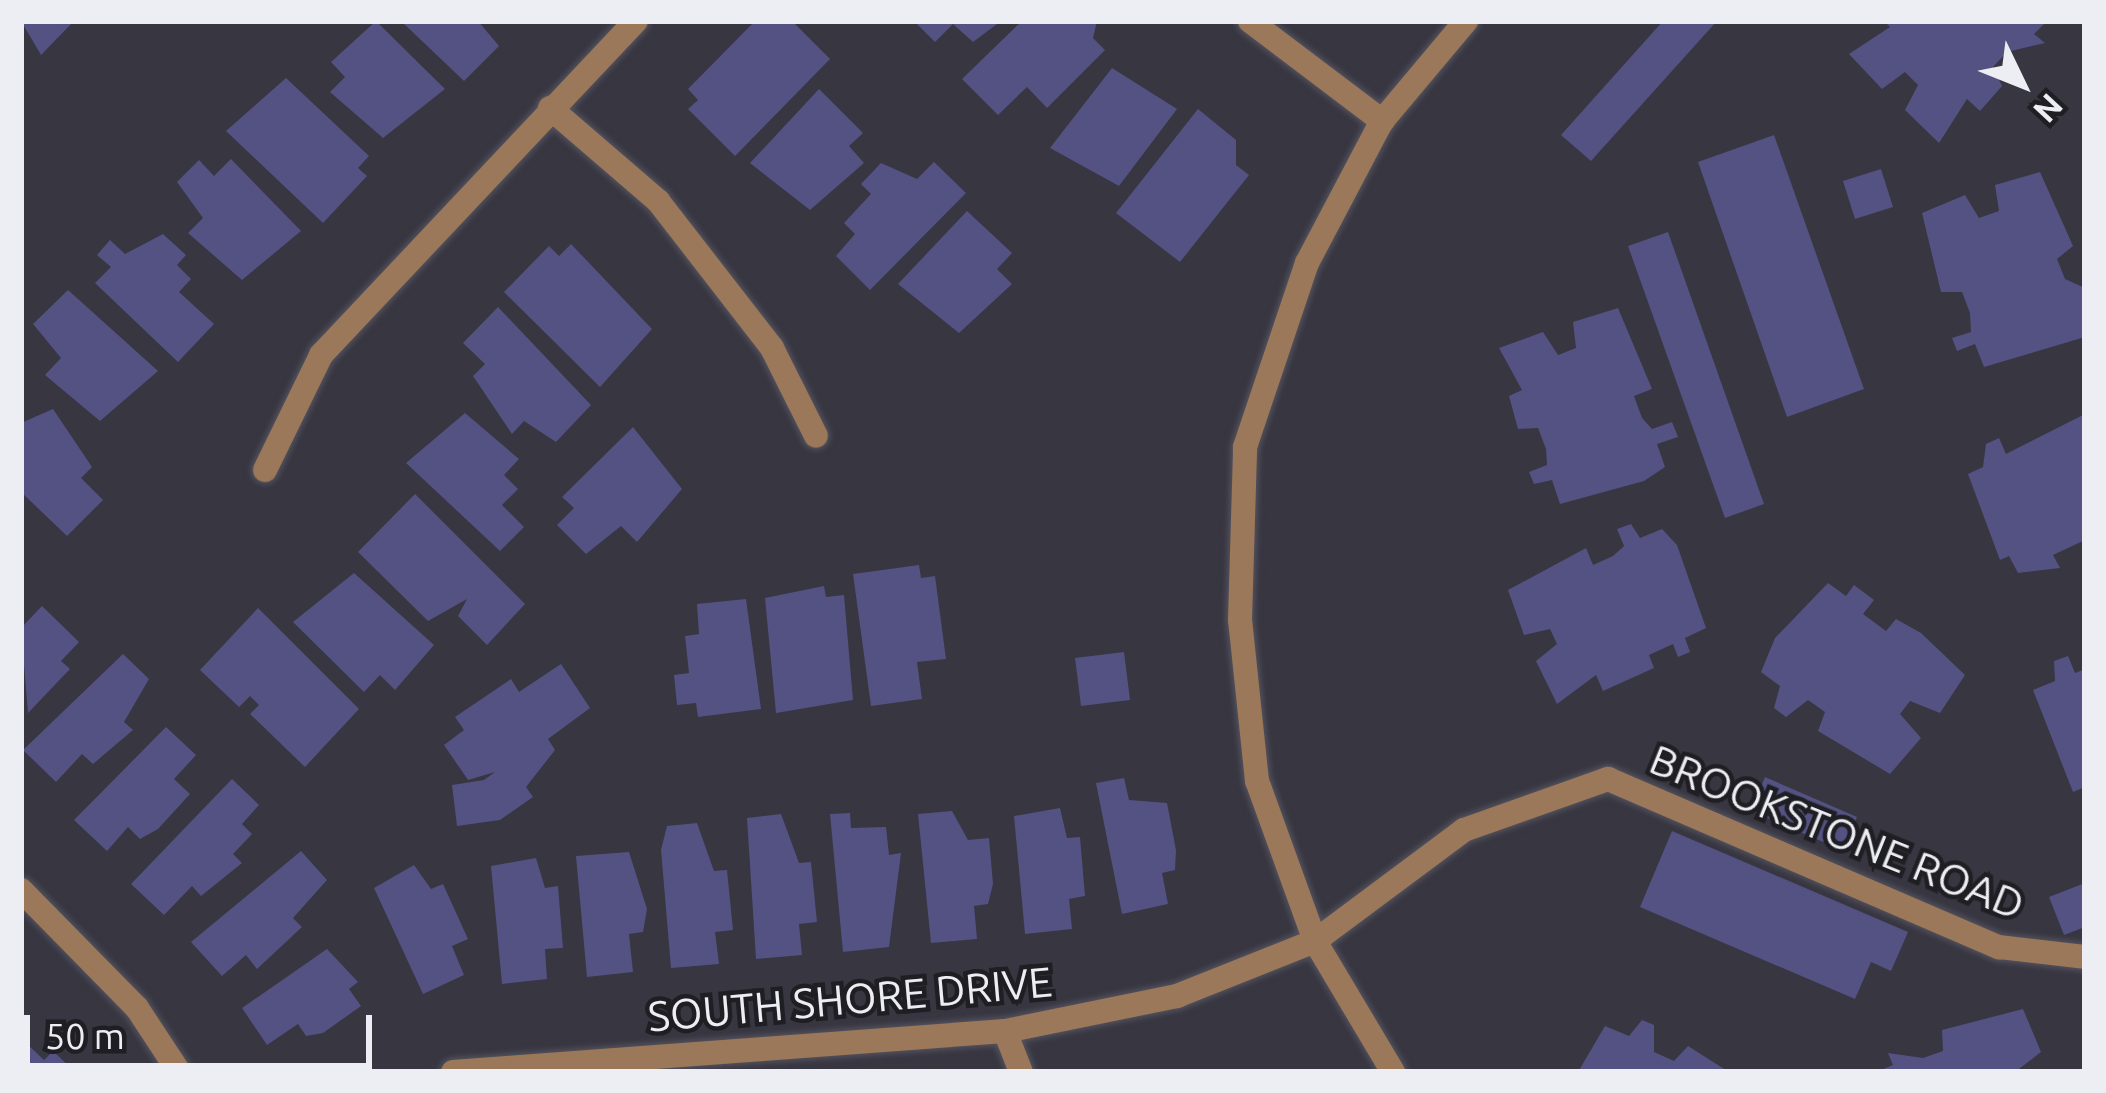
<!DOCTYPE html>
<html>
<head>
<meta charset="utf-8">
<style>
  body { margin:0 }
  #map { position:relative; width:2106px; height:1093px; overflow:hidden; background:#373641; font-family:Ubuntu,sans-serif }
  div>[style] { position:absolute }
  .building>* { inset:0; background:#535283 }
  .roads { filter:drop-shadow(0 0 3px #54535e) drop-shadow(0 0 3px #54535e) }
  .minor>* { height:24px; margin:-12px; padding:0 12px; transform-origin:12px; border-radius:12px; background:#9c785a }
  .tertiary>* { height:24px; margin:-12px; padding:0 12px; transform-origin:12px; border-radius:12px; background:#9c785a }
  span { translate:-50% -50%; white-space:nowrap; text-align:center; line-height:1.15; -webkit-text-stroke:9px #1e1e23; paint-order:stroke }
  .street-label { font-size:42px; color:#ededf4 }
  .frame { position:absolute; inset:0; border:24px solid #ededf4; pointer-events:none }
  .north { position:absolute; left:1962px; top:24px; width:120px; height:120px; -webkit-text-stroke:9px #1e1e23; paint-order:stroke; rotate:133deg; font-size:33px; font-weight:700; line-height:48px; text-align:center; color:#ededf4 }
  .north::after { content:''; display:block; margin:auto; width:42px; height:54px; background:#ededf4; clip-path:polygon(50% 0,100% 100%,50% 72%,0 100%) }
  .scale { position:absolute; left:24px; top:1015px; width:348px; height:54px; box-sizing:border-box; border:6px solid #ededf4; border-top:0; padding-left:15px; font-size:36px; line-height:42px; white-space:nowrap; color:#ededf4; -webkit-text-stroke:9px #1e1e23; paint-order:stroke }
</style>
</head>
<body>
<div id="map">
  <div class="building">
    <i style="clip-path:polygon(21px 21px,74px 21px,41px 55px)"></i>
    <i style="clip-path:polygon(376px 21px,445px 89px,383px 138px,330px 92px,345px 77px,331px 62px)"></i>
    <i style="clip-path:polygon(401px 21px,478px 21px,499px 46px,464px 81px)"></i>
    <i style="clip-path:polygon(755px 21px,794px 23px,830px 59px,735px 156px,688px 109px,698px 100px,688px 89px)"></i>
    <i style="clip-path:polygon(914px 21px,1001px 21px,973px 42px,953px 24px,935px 42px)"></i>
    <i style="clip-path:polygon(1022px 21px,1097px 21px,1093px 38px,1105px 50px,1047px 108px,1027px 87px,998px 115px,962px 79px)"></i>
    <i style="clip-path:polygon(1663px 21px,1717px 21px,1591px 161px,1561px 135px)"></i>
    <i style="clip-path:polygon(1884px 21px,2047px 21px,2034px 34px,2045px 43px,2007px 52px,1993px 67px,2002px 86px,1980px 111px,1967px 99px,1939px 143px,1905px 110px,1918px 85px,1905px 72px,1882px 89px,1849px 54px,1890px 27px)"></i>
    <i style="clip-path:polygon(1112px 68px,1177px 109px,1119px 186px,1050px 148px)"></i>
    <i style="clip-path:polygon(286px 78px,369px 156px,358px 168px,367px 176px,323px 223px,226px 131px)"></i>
    <i style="clip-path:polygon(819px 89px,863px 133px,849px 146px,864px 163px,810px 210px,750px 163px)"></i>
    <i style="clip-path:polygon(1198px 109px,1236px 140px,1236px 165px,1249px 175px,1180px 262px,1116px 213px)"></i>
    <i style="clip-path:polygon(1774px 135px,1864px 389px,1787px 417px,1698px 162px)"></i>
    <i style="clip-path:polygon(231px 159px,301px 231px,242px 280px,188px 233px,203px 218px,177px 182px,199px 160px,214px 176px)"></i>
    <i style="clip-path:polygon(934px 162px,966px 193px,870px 290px,836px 256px,855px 234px,844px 223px,871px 194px,861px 184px,881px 163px,917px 179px)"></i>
    <i style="clip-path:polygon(1881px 169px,1893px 207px,1855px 219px,1843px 181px)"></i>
    <i style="clip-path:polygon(2040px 172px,2073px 246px,2057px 259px,2065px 279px,2085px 288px,2085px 337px,1984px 367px,1975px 344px,1957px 351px,1952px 338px,1971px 332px,1970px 313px,1962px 292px,1941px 292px,1922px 213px,1965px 195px,1979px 218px,1999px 211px,1995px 185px)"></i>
    <i style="clip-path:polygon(967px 211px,1012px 253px,997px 269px,1012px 284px,959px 333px,898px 284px)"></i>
    <i style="clip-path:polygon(1668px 232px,1764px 504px,1725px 518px,1628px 246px)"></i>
    <i style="clip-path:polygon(163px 234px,186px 255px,177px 265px,191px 279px,179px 292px,214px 324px,178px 362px,95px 283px,111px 267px,97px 255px,110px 240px,125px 254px)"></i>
    <i style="clip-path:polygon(571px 244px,652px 329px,600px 387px,504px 292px,549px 246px,559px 256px)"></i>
    <i style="clip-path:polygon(68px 290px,158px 371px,100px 421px,45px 375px,61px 358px,33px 324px)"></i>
    <i style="clip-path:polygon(498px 307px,591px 405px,556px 442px,524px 421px,512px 434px,473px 376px,485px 364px,463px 343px)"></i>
    <i style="clip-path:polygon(1618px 308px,1652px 389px,1634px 396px,1642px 418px,1652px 429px,1672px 422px,1678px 437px,1657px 444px,1665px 467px,1644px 481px,1560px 504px,1552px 480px,1534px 484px,1529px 472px,1547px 465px,1546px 449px,1538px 428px,1518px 429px,1509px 396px,1522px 390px,1499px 348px,1543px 332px,1558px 355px,1576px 348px,1573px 322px)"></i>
    <i style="clip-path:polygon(53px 409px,92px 467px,81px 478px,103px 500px,67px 536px,21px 492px,21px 423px)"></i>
    <i style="clip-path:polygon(465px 413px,519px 459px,504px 475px,518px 489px,502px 505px,524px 527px,500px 551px,406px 463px)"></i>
    <i style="clip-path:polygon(2085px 414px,2085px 540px,2053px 555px,2060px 568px,2018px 573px,2009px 556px,2000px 560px,1968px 474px,1983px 467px,1986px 444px,1999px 438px,2006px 454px)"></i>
    <i style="clip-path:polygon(633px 427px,682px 489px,637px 542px,621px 526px,586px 554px,557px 525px,574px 508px,562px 497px)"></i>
    <i style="clip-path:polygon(415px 494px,525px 604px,487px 645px,458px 616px,467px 599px,428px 621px,358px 552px)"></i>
    <i style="clip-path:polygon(1631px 524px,1640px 538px,1662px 529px,1677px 545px,1706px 628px,1685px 638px,1690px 652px,1678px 657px,1673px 644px,1649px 655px,1654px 668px,1603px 691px,1596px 675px,1557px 704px,1536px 661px,1557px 644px,1550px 629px,1524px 635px,1508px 590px,1586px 548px,1593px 565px,1613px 556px,1624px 546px,1617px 529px)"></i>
    <i style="clip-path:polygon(919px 565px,921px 578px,935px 576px,946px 659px,917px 662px,922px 699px,871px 706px,853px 574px)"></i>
    <i style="clip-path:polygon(354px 573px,434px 645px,395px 690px,380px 675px,364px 692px,293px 622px)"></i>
    <i style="clip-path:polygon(1828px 583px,1846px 596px,1854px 585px,1874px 600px,1863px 614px,1886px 631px,1896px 619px,1921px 633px,1965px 675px,1940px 713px,1910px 701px,1900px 714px,1921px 738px,1890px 774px,1818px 731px,1825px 712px,1808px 700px,1786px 717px,1774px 708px,1780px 686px,1761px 672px,1775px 638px)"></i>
    <i style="clip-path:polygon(824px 586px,826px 597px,844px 595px,853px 700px,776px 713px,765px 598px)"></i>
    <i style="clip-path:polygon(746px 599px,761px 709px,698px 717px,696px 703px,677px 705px,674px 675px,689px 673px,685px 636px,699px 634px,697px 604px)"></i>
    <i style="clip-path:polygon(42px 606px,79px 642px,61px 661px,70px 669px,28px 713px,21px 628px)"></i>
    <i style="clip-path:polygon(258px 608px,359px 709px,305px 767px,250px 714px,259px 705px,250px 696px,239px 707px,200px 670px)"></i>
    <i style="clip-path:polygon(1124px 652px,1130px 700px,1081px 706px,1075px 658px)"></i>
    <i style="clip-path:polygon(123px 654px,149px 679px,124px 722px,133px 730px,93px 764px,82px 754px,56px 782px,23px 750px)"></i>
    <i style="clip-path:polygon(2068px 656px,2075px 673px,2085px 669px,2085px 787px,2073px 792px,2033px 690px,2055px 681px,2054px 661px)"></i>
    <i style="clip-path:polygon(561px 664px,590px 708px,548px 739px,555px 750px,526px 787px,533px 797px,500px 820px,457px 826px,452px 785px,484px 780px,495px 772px,468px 780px,444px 745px,464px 730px,455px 717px,511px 679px,519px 692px)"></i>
    <i style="clip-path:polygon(166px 727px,196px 755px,174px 779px,190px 794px,158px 829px,140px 839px,128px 827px,107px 851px,74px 820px)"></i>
    <i style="clip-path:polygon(1765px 777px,1857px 817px,1842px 850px,1751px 811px)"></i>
    <i style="clip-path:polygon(1124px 778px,1129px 800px,1167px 803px,1176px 850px,1175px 870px,1162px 873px,1168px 904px,1122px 914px,1096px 783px)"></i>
    <i style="clip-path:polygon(232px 779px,259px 805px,242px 824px,252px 834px,233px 854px,242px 863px,201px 896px,192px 886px,164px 915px,131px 884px)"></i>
    <i style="clip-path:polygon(1060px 808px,1067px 838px,1080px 837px,1085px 896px,1069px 899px,1072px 929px,1025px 934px,1014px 816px)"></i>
    <i style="clip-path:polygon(952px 811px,968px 840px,989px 838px,993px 884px,988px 904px,974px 906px,977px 939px,931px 943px,918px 814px)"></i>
    <i style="clip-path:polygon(850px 813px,851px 828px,886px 827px,889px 855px,901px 853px,889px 947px,843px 952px,830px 814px)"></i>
    <i style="clip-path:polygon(781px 814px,799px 863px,811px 862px,817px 922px,799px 924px,802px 955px,756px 959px,747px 818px)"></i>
    <i style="clip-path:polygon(697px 823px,714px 871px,727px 870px,733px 930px,715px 932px,719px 964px,671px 968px,661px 850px,667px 826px)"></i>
    <i style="clip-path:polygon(1672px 831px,1908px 932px,1891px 971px,1871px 962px,1855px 999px,1640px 907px)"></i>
    <i style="clip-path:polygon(301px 851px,327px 880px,293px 918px,302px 927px,257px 969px,246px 955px,222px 976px,191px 942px)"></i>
    <i style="clip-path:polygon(629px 852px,647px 909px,643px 932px,629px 934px,633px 972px,587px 977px,576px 856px)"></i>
    <i style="clip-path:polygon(536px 858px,545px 888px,558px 886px,563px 948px,545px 949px,547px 979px,502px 984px,491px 866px)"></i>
    <i style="clip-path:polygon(414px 865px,431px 889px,443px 884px,468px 939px,452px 946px,464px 975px,423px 994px,374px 888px)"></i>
    <i style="clip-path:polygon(2085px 883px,2085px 927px,2064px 935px,2049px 897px)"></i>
    <i style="clip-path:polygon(327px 949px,358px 982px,349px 989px,361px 1006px,323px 1033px,306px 1036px,298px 1024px,267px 1045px,242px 1008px)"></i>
    <i style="clip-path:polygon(2023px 1009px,2041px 1052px,2015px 1072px,1876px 1072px,1893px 1065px,1888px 1053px,1923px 1058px,1943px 1051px,1942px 1030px)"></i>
    <i style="clip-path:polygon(1642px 1020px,1654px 1025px,1654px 1052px,1674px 1061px,1688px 1046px,1729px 1072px,1578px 1072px,1605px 1026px,1629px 1036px)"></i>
    <i style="clip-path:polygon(25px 1042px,44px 1060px,53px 1051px,75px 1072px,21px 1072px)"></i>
  </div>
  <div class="roads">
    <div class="minor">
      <i style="left:1250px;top:21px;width:166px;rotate:37.1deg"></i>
      <i style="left:550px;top:108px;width:143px;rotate:40.7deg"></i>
      <i style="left:658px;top:201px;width:186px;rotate:52.2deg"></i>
      <i style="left:772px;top:348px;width:98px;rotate:63.4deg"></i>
      <i style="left:265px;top:470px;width:128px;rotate:-64deg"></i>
      <i style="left:321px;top:355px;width:459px;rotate:-46.7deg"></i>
      <i style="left:21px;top:890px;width:165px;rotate:45.5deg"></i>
      <i style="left:137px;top:1008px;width:77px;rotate:56.7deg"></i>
      <i style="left:1005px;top:1031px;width:44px;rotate:68.7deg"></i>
      <i style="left:453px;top:1072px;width:554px;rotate:-4.25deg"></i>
      <i style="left:1005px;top:1031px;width:176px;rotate:-11.5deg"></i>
      <i style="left:1177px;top:996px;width:149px;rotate:-21.7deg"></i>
      <i style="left:1315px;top:941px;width:186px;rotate:-36.7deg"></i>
      <i style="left:1464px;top:830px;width:153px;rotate:-19.5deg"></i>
      <i style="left:1608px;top:779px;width:426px;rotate:23.3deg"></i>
      <i style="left:1999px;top:947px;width:87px;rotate:6.6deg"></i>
    </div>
    <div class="tertiary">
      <i style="left:1393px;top:1072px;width:152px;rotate:-120.8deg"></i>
      <i style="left:1315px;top:941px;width:170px;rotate:-109.9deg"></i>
      <i style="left:1257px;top:781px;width:162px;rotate:-96deg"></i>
      <i style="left:1240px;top:620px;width:173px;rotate:-88.3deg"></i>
      <i style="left:1245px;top:447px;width:194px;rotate:-71.4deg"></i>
      <i style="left:1307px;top:263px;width:161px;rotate:-62.2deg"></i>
      <i style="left:1382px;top:121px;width:131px;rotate:-50deg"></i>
    </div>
  </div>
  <div class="street-label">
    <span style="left:1837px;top:832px;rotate:22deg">BROOKSTONE ROAD</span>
    <span style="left:850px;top:999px;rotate:-5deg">SOUTH SHORE DRIVE</span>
  </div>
  <div class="frame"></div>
  <div class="north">N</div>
  <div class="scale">50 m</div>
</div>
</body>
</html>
